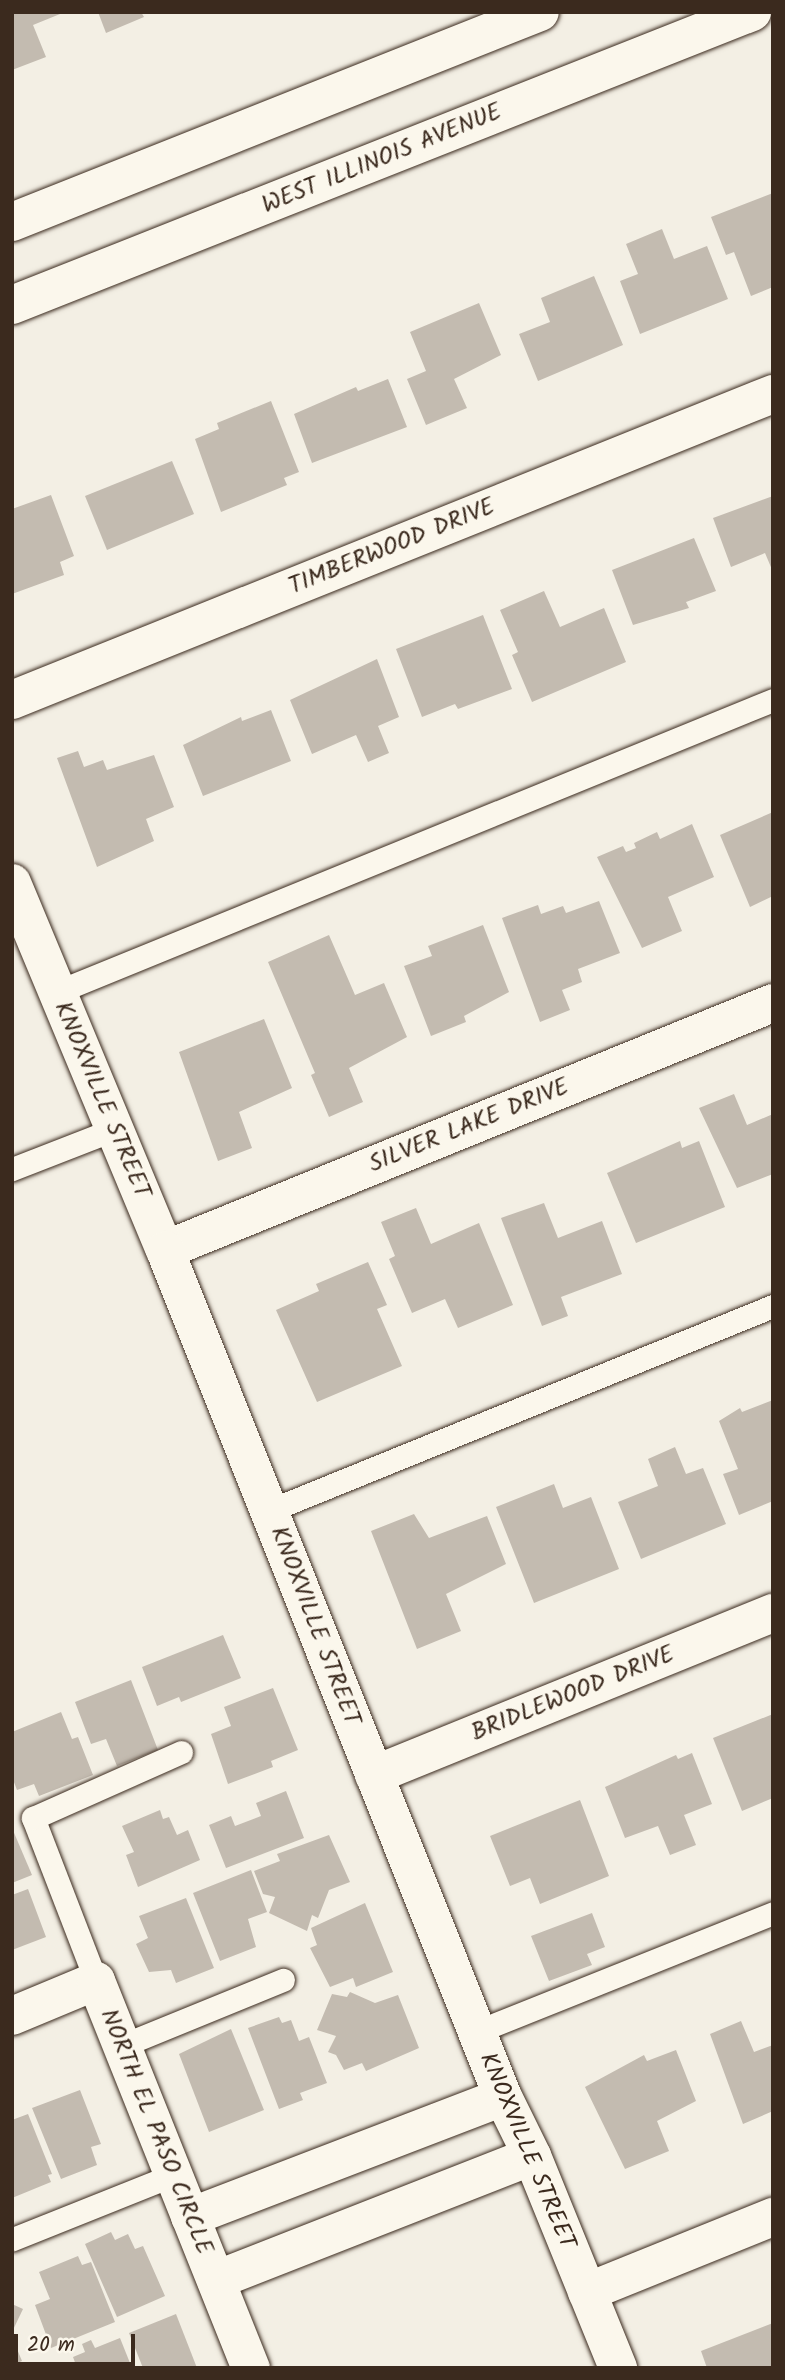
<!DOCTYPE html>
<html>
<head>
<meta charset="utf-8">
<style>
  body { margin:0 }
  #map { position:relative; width:785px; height:2380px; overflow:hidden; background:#f3efe4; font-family:Kalam,sans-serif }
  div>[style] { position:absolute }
  .building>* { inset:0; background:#c3bbb0 }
  .roads { filter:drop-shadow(0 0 2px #3b2a1e) drop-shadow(0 0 2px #3b2a1e) }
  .service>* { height:23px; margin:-11.5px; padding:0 11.5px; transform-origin:11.5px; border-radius:11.5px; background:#fbf7ec }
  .minor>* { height:38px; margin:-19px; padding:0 19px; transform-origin:19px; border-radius:19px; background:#fbf7ec }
  .tertiary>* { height:38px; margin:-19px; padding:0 19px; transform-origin:19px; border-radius:19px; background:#fbf7ec }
  .secondary>* { height:38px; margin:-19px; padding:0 19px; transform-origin:19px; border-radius:19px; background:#fbf7ec }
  span { translate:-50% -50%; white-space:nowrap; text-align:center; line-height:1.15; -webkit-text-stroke:5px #fbf7ec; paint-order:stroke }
  .street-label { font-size:24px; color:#3b2a1e }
  .frame { position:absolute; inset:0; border:14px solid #3b2a1e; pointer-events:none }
  .scale { position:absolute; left:14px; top:2334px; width:121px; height:32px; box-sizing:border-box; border:4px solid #3b2a1e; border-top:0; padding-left:9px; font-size:21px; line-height:24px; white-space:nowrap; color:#3b2a1e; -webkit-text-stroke:5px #fbf7ec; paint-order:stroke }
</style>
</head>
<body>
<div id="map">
  <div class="building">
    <i style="clip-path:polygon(12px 12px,65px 12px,33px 25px,46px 57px,12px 70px)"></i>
    <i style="clip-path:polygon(98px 12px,141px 12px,144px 17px,106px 33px)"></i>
    <i style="clip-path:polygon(773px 193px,773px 287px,751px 296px,734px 252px,726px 255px,711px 217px)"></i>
    <i style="clip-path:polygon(662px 229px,674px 259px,707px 246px,728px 299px,640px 334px,620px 281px,638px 274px,626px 244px)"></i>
    <i style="clip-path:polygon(594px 276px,623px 345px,538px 381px,519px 334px,550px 322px,541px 298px)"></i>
    <i style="clip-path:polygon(479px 303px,501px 355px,454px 379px,467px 408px,426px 425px,407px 379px,426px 371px,410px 332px)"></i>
    <i style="clip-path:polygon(388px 379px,407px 427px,312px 463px,294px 414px,356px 387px,358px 391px)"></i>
    <i style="clip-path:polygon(271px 401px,299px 472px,284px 478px,287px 485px,221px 512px,195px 439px,219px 429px,217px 423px)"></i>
    <i style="clip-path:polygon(172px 461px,194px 514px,107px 550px,85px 496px)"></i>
    <i style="clip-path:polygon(51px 495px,74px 556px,60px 562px,64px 575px,12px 594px,12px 509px)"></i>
    <i style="clip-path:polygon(773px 496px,773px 572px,765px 553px,731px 567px,713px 518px)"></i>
    <i style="clip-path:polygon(694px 538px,716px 591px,686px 602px,689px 608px,633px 625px,612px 570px)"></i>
    <i style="clip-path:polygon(544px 591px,560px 627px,604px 608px,626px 662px,532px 702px,512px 655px,518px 652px,500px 610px)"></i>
    <i style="clip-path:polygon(483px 615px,512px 689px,458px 709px,455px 704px,422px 717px,396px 649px)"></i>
    <i style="clip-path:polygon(377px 659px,399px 717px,378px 726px,389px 753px,368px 762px,356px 735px,312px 754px,290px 700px)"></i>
    <i style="clip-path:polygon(271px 710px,291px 761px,203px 796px,183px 745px,241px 717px,242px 721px)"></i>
    <i style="clip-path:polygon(78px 751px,84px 767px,103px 760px,107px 770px,154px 755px,174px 807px,146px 819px,154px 841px,97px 867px,57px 758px)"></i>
    <i style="clip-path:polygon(773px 812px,773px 896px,750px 907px,720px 835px)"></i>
    <i style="clip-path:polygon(692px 824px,714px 877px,668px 897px,682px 931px,642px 948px,597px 857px,623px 846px,626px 852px,636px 848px,634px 843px,657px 832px,660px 839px)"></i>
    <i style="clip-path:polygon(599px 901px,620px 953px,578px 969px,582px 982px,562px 990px,570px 1010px,540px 1022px,502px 918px,538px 905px,541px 914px,563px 906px,566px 913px)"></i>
    <i style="clip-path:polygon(483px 925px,509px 992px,464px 1016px,466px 1022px,431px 1036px,404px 966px,432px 956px,428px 946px)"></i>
    <i style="clip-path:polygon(329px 935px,355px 995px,384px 983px,407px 1037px,349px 1068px,363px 1102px,329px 1117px,311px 1075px,315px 1073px,268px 962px)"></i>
    <i style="clip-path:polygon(264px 1019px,292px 1088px,239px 1112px,252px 1148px,218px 1161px,179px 1052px)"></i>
    <i style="clip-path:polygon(734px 1094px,747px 1125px,773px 1114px,773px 1174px,737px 1188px,699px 1108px)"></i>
    <i style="clip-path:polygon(680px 1141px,682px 1148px,699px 1141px,725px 1207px,636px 1243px,607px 1173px)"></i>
    <i style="clip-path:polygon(544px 1203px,558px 1238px,602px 1221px,622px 1274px,561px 1297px,568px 1316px,542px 1326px,501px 1218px)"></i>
    <i style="clip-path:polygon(416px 1208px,431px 1244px,479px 1223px,513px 1305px,458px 1328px,445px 1299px,412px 1313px,389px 1259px,395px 1256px,381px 1222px)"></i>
    <i style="clip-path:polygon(368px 1262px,387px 1305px,377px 1309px,402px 1366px,317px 1402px,276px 1310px,319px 1291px,316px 1284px)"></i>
    <i style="clip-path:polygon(773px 1400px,773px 1501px,739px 1515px,723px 1474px,738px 1469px,719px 1421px,740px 1408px,742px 1412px)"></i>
    <i style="clip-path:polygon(675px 1447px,686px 1474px,703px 1468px,726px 1524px,641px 1559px,618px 1502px,658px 1486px,648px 1459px)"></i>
    <i style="clip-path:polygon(554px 1484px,563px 1508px,591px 1497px,619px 1569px,534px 1603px,496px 1507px)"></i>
    <i style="clip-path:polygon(414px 1514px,429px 1538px,487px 1516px,506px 1564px,446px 1594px,461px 1631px,417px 1649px,371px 1531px)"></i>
    <i style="clip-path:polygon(223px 1635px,241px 1678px,181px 1702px,179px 1697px,157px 1706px,142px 1667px)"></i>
    <i style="clip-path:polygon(131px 1680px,158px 1750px,117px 1766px,106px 1739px,91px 1744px,75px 1702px)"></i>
    <i style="clip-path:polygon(273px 1688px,298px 1750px,271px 1761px,273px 1767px,228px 1784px,211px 1734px,231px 1726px,224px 1707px)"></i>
    <i style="clip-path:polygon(61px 1712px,72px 1739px,78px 1737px,93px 1775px,39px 1796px,34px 1784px,17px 1790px,12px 1777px,12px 1732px)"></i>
    <i style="clip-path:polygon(773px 1714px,773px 1798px,742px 1811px,713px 1738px)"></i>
    <i style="clip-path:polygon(692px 1753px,712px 1804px,684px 1815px,696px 1845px,670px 1855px,658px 1826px,625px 1838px,605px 1787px,676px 1755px,678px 1759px)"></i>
    <i style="clip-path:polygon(286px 1791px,304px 1838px,226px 1868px,209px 1825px,231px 1816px,235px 1826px,261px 1816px,256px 1803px)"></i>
    <i style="clip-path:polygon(580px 1800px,609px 1876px,540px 1904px,530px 1878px,510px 1886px,490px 1836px)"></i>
    <i style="clip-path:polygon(160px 1810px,163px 1819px,169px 1817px,177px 1835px,188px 1830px,200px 1860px,138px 1887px,126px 1855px,134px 1852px,122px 1826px)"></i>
    <i style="clip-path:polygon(12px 1828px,32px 1875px,12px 1883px)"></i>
    <i style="clip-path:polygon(329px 1835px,350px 1882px,329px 1890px,318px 1918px,312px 1915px,307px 1931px,269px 1913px,275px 1897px,263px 1894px,254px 1871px,280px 1861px,277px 1854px)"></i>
    <i style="clip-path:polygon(251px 1870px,267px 1912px,248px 1919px,256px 1947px,220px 1961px,193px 1893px)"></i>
    <i style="clip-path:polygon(28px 1889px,46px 1937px,12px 1950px,12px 1895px)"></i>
    <i style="clip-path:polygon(186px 1898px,214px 1968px,176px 1983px,171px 1970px,149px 1972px,136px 1944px,148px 1938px,139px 1916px)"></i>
    <i style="clip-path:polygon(365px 1903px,393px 1972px,356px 1987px,353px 1978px,330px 1987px,310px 1948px,317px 1945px,311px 1928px)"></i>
    <i style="clip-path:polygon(592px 1913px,605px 1947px,587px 1954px,592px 1965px,549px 1981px,531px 1936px)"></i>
    <i style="clip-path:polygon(350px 1992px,375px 2003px,398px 1995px,419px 2048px,366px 2071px,362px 2063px,344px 2070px,336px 2055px,328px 2052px,336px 2036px,317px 2030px,332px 1994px,347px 1997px)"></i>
    <i style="clip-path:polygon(279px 2017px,282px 2023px,291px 2020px,299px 2041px,309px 2037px,327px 2083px,300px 2093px,303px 2100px,279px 2109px,248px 2028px)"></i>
    <i style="clip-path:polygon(741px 2021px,754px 2052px,773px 2045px,773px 2111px,743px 2124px,710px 2034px)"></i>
    <i style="clip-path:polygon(231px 2029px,264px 2110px,209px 2132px,179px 2054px)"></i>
    <i style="clip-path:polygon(676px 2050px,696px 2101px,657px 2121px,669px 2151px,625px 2169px,585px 2087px,644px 2055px,647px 2061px)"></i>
    <i style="clip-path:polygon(80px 2090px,101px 2144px,91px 2147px,97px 2165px,61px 2179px,32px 2108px)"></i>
    <i style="clip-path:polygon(28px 2114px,52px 2174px,48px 2175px,51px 2182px,12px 2198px,12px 2120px)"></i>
    <i style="clip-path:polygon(111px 2232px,115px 2240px,128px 2234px,135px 2249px,143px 2246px,165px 2296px,117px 2317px,85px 2244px)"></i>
    <i style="clip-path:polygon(78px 2256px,82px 2265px,91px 2262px,115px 2322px,51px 2348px,35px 2305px,50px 2299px,39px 2272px)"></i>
    <i style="clip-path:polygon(12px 2304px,23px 2309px,12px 2332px)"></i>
    <i style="clip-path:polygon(176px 2314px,197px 2368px,143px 2368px,129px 2333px)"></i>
    <i style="clip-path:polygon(773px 2323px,773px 2368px,707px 2368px,701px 2351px)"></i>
    <i style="clip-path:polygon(12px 2337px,22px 2361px,12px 2365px)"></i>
    <i style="clip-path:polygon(120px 2338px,132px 2368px,77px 2368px,73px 2357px,85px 2352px,82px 2344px,91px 2340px,95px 2348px)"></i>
  </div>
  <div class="roads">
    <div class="service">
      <i style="left:57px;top:992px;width:773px;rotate:-22.19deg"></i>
      <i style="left:12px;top:1169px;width:110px;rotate:-21.2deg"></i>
      <i style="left:271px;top:1510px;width:542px;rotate:-22.12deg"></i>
      <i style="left:96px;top:1981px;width:175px;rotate:-111.1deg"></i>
      <i style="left:33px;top:1818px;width:162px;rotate:-24deg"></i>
      <i style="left:476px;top:2032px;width:320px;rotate:-21.8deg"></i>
      <i style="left:121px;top:2046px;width:175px;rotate:-22.2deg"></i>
      <i style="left:13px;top:2239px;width:172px;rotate:-21.8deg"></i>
    </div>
    <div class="minor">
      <i style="left:12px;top:700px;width:820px;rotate:-21.91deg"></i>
      <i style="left:165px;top:1250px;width:656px;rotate:-22.11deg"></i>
      <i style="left:374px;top:1775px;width:431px;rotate:-22.1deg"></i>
      <i style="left:12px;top:2016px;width:91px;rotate:-22.6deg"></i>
      <i style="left:96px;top:1981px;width:417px;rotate:68.2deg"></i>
      <i style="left:190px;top:2217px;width:335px;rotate:-21deg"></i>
      <i style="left:216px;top:2280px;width:339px;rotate:-21.4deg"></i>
      <i style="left:587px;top:2292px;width:201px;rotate:-22deg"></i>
    </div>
    <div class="tertiary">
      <i style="left:12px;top:883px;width:398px;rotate:67.4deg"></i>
      <i style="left:165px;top:1250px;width:912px;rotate:68.25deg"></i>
      <i style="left:503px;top:2097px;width:66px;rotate:63.8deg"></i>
      <i style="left:532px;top:2156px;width:229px;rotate:67.9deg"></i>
    </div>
    <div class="secondary">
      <i style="left:12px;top:222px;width:568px;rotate:-21.69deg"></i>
      <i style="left:12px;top:305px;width:796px;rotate:-21.6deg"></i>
    </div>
  </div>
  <div class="street-label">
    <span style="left:382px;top:159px;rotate:-22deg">WEST ILLINOIS AVENUE</span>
    <span style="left:392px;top:547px;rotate:-22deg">TIMBERWOOD DRIVE</span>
    <span style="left:102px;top:1100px;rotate:67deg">KNOXVILLE STREET</span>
    <span style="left:469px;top:1126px;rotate:-22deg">SILVER LAKE DRIVE</span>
    <span style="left:315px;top:1626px;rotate:69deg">KNOXVILLE STREET</span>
    <span style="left:573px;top:1694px;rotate:-22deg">BRIDLEWOOD DRIVE</span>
    <span style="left:156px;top:2132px;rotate:68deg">NORTH EL PASO CIRCLE</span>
    <span style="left:527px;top:2151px;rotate:67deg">KNOXVILLE STREET</span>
  </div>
  <div class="frame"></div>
  <div class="scale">20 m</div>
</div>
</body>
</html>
